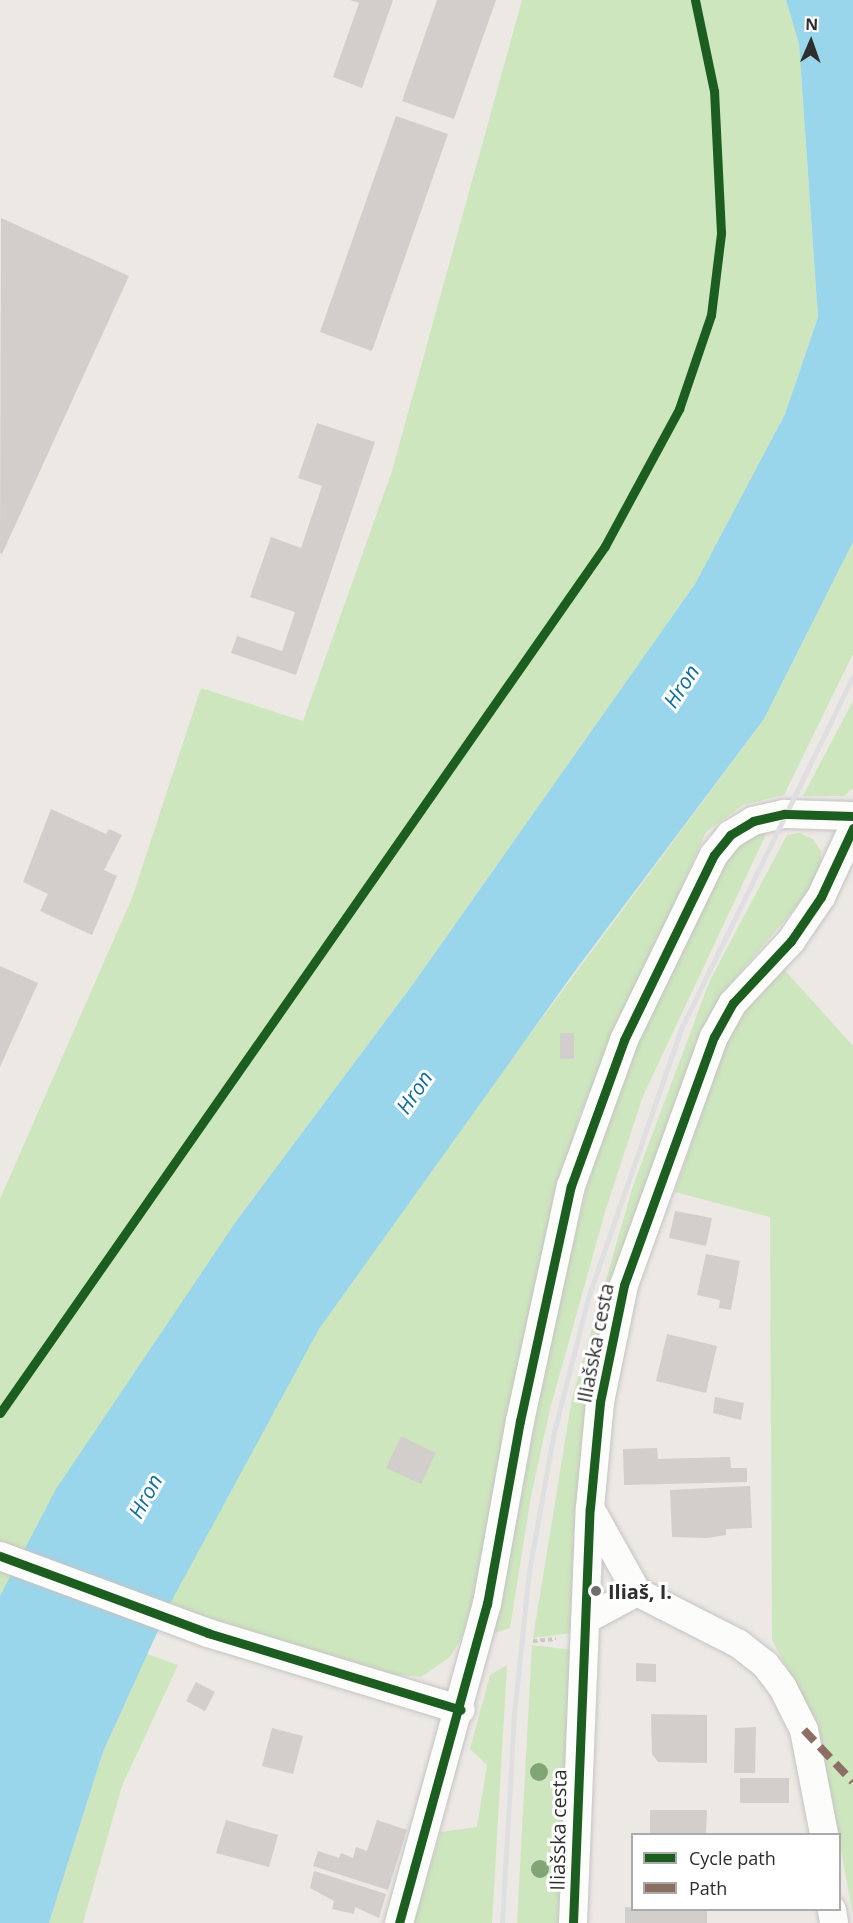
<!DOCTYPE html>
<html>
<head>
<meta charset="utf-8">
<style>
  body { margin:0 }
  #map { position:relative; width:853px; height:1923px; overflow:hidden; background:#ece8e4; font-family:"Open Sans",sans-serif }
  div>[style] { position:absolute }
  .green>* { inset:0; background:#cee6be }
  .water>* { inset:0; background:#99d6ec }
  .building>* { inset:0; background:#d1cecb }
  .path>* { height:4px; margin-top:-2px; transform-origin:0; background:repeating-linear-gradient(90deg,#c9c9c8 0 4.5px,transparent 0 7.5px) }
  .roads { filter:drop-shadow(0 0 2px #c5c4c5) drop-shadow(0 0 2px #c5c4c5) }
  .street>* { height:28px; margin:-14px; padding:0 14px; transform-origin:14px; border-radius:14px; background:#fcfcfb }
  .rail>* { height:4.5px; margin:-2.25px; padding:0 2.25px; transform-origin:2.25px; border-radius:2.25px; background:#dfdfe1 }
  .quiet>* { height:8px; margin-top:-4px; transform-origin:0; background:repeating-linear-gradient(90deg,#8d6e63 0 15px,transparent 0 23px) }
  .cycleway>* { height:9px; margin:-4.5px; padding:0 4.5px; transform-origin:4.5px; border-radius:4.5px; background:#1b5e20 }
  .trees>* { width:18px; height:18px; margin:-9px; border-radius:50%; background:#82a575 }
  .dots>* { width:16px; height:16px; translate:-50% -50%; box-sizing:border-box; border:3px solid #fff; border-radius:50% }
  span { translate:-50% -50%; white-space:nowrap; text-align:center; line-height:1.15; -webkit-text-stroke:6px #fff; paint-order:stroke }
  .street-label { font-size:20px; color:#2e2e2e }
  .poi-label { font-size:20px; color:#2e2e2e; font-weight:700 }
  .left { translate:0 -50%; text-align:left }
  .water-label { font-size:21px; color:#0d6fa3; font-style:italic }
  .legend { position:absolute; left:631px; top:1833px; width:210px; height:78px; box-sizing:border-box; background:#fff; border:2px solid #ababab; margin:0; padding:8px 10px; list-style:none; font-size:18px; color:#2e2e2e }
  .legend li { display:flex; align-items:center; gap:12px; height:30px }
  .legend b { width:30px; border:2px solid #ababab }
  .north { position:absolute; left:781px; top:12px; width:60px; height:60px; -webkit-text-stroke:4px #fff; paint-order:stroke; rotate:2deg; font-size:16px; font-weight:700; line-height:24px; text-align:center; color:#2e2e2e }
  .north::after { content:''; display:block; margin:auto; width:21px; height:27px; background:#2e2e2e; clip-path:polygon(50% 0,100% 100%,50% 72%,0 100%) }
</style>
</head>
<body>
<div id="map">
  <div class="green">
    <i style="clip-path:polygon(522px 0,786px 0,799px 44px,818px 317px,785px 414px,695px 584px,413px 984px,237px 1220px,0 1596px,0 1199px,132px 898px,201px 688px,303px 721px,392px 471px)"></i>
    <i style="clip-path:polygon(853px 542px,853px 654px,784px 795px,743px 805px,706px 832px,579px 1116px,502px 1446px,469px 1625px,450px 1657px,421px 1677px,389px 1674px,169px 1605px,313px 1327px,764px 719px)"></i>
    <i style="clip-path:polygon(853px 701px,853px 788px,844px 796px,803px 796px)"></i>
    <i style="clip-path:polygon(767px 832px,643px 1096px,605px 1212px,550px 1409px,531px 1496px,510px 1628px,494px 1633px,558px 1306px,599px 1138px,623px 1074px,731px 850px,757px 833px)"></i>
    <i style="clip-path:polygon(799px 833px,813px 839px,821px 851px,821px 867px,808px 893px,730px 984px,709px 1017px,648px 1186px,572px 1633px,533px 1638px,572px 1398px,633px 1186px,710px 980px,787px 835px)"></i>
    <i style="clip-path:polygon(781px 966px,853px 1046px,853px 1915px,817px 1722px,772px 1640px,770px 1217px,675px 1192px,723px 1050px,744px 1007px)"></i>
    <i style="clip-path:polygon(532px 1645px,571px 1650px,563px 1923px,517px 1923px)"></i>
    <i style="clip-path:polygon(147px 1654px,178px 1665px,122px 1786px,83px 1923px,49px 1923px,103px 1752px)"></i>
    <i style="clip-path:polygon(507px 1665px,492px 1923px,413px 1923px,441px 1832px,477px 1827px,487px 1765px,470px 1749px,490px 1675px)"></i>
  </div>
  <div class="water">
    <i style="clip-path:polygon(786px 0,853px 0,853px 542px,764px 719px,575px 971px,319px 1329px,171px 1602px,103px 1752px,49px 1923px,0 1923px,0 1596px,56px 1489px,237px 1220px,413px 984px,695px 584px,785px 414px,818px 317px,799px 44px)"></i>
  </div>
  <div class="building">
    <i style="clip-path:polygon(350px 0,393px 0,362px 88px,333px 77px,359px 3px)"></i>
    <i style="clip-path:polygon(437px 0,496px 0,454px 119px,402px 101px)"></i>
    <i style="clip-path:polygon(396px 116px,448px 134px,372px 351px,320px 332px)"></i>
    <i style="clip-path:polygon(1px 218px,129px 276px,2px 554px,0 553px)"></i>
    <i style="clip-path:polygon(317px 423px,375px 442px,296px 675px,231px 653px,237px 636px,282px 651px,295px 612px,250px 597px,271px 537px,301px 548px,322px 486px,298px 478px)"></i>
    <i style="clip-path:polygon(51px 809px,106px 834px,109px 829px,122px 835px,104px 870px,117px 876px,92px 935px,40px 911px,48px 894px,23px 882px)"></i>
    <i style="clip-path:polygon(0 966px,38px 983px,0 1067px)"></i>
    <i style="clip-path:polygon(560px 1033px,574px 1033px,574px 1059px,560px 1059px)"></i>
    <i style="clip-path:polygon(675px 1211px,712px 1218px,706px 1246px,669px 1238px)"></i>
    <i style="clip-path:polygon(706px 1254px,740px 1261px,731px 1310px,719px 1308px,720px 1300px,697px 1295px)"></i>
    <i style="clip-path:polygon(667px 1334px,717px 1346px,706px 1393px,656px 1381px)"></i>
    <i style="clip-path:polygon(715px 1397px,744px 1403px,741px 1420px,713px 1413px)"></i>
    <i style="clip-path:polygon(401px 1436px,436px 1453px,421px 1484px,386px 1468px)"></i>
    <i style="clip-path:polygon(657px 1448px,658px 1459px,730px 1457px,731px 1468px,747px 1468px,747px 1482px,624px 1485px,623px 1449px)"></i>
    <i style="clip-path:polygon(750px 1486px,752px 1528px,726px 1529px,726px 1535px,707px 1538px,672px 1537px,670px 1490px)"></i>
    <i style="clip-path:polygon(636px 1663px,656px 1664px,656px 1682px,636px 1681px)"></i>
    <i style="clip-path:polygon(196px 1682px,215px 1692px,205px 1711px,186px 1701px)"></i>
    <i style="clip-path:polygon(651px 1714px,707px 1715px,707px 1763px,658px 1762px,652px 1754px)"></i>
    <i style="clip-path:polygon(756px 1727px,755px 1773px,734px 1773px,735px 1728px)"></i>
    <i style="clip-path:polygon(272px 1728px,303px 1736px,293px 1774px,262px 1766px)"></i>
    <i style="clip-path:polygon(740px 1778px,789px 1778px,789px 1803px,740px 1803px)"></i>
    <i style="clip-path:polygon(650px 1810px,707px 1810px,706px 1834px,650px 1834px)"></i>
    <i style="clip-path:polygon(226px 1820px,278px 1835px,269px 1867px,216px 1853px)"></i>
    <i style="clip-path:polygon(377px 1820px,407px 1830px,388px 1890px,313px 1866px,318px 1851px,339px 1858px,341px 1853px,353px 1858px,356px 1847px,367px 1851px)"></i>
    <i style="clip-path:polygon(314px 1871px,386px 1894px,379px 1918px,355px 1907px,354px 1914px,332px 1909px,334px 1901px,310px 1888px)"></i>
    <i style="clip-path:polygon(625px 1907px,707px 1910px,707px 1923px,625px 1923px)"></i>
  </div>
  <div class="path">
    <i style="left:533px;top:1641px;width:23px;rotate:-5deg"></i>
  </div>
  <div class="roads">
    <div class="street">
      <i style="left:590px;top:1508px;width:96px;rotate:60.8deg"></i>
      <i style="left:0;top:1556px;width:222px;rotate:20.3deg"></i>
      <i style="left:208px;top:1633px;width:264px;rotate:16.9deg"></i>
      <i style="left:585px;top:1620px;width:59px;rotate:-28.3deg"></i>
      <i style="left:637px;top:1592px;width:114px;rotate:27deg"></i>
      <i style="left:739px;top:1644px;width:33px;rotate:38deg"></i>
      <i style="left:765px;top:1664px;width:30px;rotate:53deg"></i>
      <i style="left:783px;top:1688px;width:47px;rotate:63.4deg"></i>
      <i style="left:804px;top:1730px;width:106px;rotate:79.1deg"></i>
      <i style="left:832px;top:1910px;width:13px;rotate:81deg"></i>
      <i style="left:399px;top:1923px;width:331px;rotate:-74.6deg"></i>
      <i style="left:487px;top:1604px;width:186px;rotate:-79.8deg"></i>
      <i style="left:520px;top:1421px;width:240px;rotate:-77.8deg"></i>
      <i style="left:571px;top:1186px;width:155px;rotate:-70deg"></i>
      <i style="left:624px;top:1040px;width:206px;rotate:-64.1deg"></i>
      <i style="left:714px;top:855px;width:26px;rotate:-51deg"></i>
      <i style="left:730px;top:835px;width:27px;rotate:-31deg"></i>
      <i style="left:753px;top:821px;width:32px;rotate:-13deg"></i>
      <i style="left:784px;top:814px;width:69px;rotate:1.7deg"></i>
      <i style="left:573px;top:1923px;width:415px;rotate:-87.7deg"></i>
      <i style="left:590px;top:1508px;width:106px;rotate:-84.6deg"></i>
      <i style="left:600px;top:1402px;width:119px;rotate:-78.4deg"></i>
      <i style="left:624px;top:1285px;width:264px;rotate:-70.1deg"></i>
      <i style="left:714px;top:1037px;width:39px;rotate:-61deg"></i>
      <i style="left:733px;top:1003px;width:85px;rotate:-46.9deg"></i>
      <i style="left:791px;top:941px;width:53px;rotate:-55.7deg"></i>
      <i style="left:821px;top:897px;width:76px;rotate:-65.1deg"></i>
    </div>
  </div>
  <div class="rail">
    <i style="left:502px;top:1923px;width:209px;rotate:-86.7deg"></i>
    <i style="left:514px;top:1714px;width:143px;rotate:-84deg"></i>
    <i style="left:529px;top:1572px;width:142px;rotate:-79.9deg"></i>
    <i style="left:554px;top:1432px;width:141px;rotate:-75.7deg"></i>
    <i style="left:589px;top:1295px;width:284px;rotate:-70.9deg"></i>
    <i style="left:682px;top:1027px;width:390px;rotate:-64deg"></i>
  </div>
  <div class="quiet">
    <i style="left:804px;top:1730px;width:71px;rotate:46.7deg"></i>
  </div>
  <div class="cycleway">
    <i style="left:0;top:1413px;width:1057px;rotate:-55.09deg"></i>
    <i style="left:605px;top:546px;width:156px;rotate:-61.6deg"></i>
    <i style="left:679px;top:409px;width:99px;rotate:-71.2deg"></i>
    <i style="left:711px;top:315px;width:83px;rotate:-83deg"></i>
    <i style="left:721px;top:233px;width:142px;rotate:-92.8deg"></i>
    <i style="left:714px;top:91px;width:93px;rotate:-101.8deg"></i>
    <i style="left:0;top:1556px;width:222px;rotate:20.3deg"></i>
    <i style="left:208px;top:1633px;width:264px;rotate:16.9deg"></i>
    <i style="left:399px;top:1923px;width:331px;rotate:-74.6deg"></i>
    <i style="left:487px;top:1604px;width:186px;rotate:-79.8deg"></i>
    <i style="left:520px;top:1421px;width:240px;rotate:-77.8deg"></i>
    <i style="left:571px;top:1186px;width:155px;rotate:-70deg"></i>
    <i style="left:624px;top:1040px;width:206px;rotate:-64.1deg"></i>
    <i style="left:714px;top:855px;width:26px;rotate:-51deg"></i>
    <i style="left:730px;top:835px;width:27px;rotate:-31deg"></i>
    <i style="left:753px;top:821px;width:32px;rotate:-13deg"></i>
    <i style="left:784px;top:814px;width:69px;rotate:1.7deg"></i>
    <i style="left:573px;top:1923px;width:415px;rotate:-87.7deg"></i>
    <i style="left:590px;top:1508px;width:106px;rotate:-84.6deg"></i>
    <i style="left:600px;top:1402px;width:119px;rotate:-78.4deg"></i>
    <i style="left:624px;top:1285px;width:264px;rotate:-70.1deg"></i>
    <i style="left:714px;top:1037px;width:39px;rotate:-61deg"></i>
    <i style="left:733px;top:1003px;width:85px;rotate:-46.9deg"></i>
    <i style="left:791px;top:941px;width:53px;rotate:-55.7deg"></i>
    <i style="left:821px;top:897px;width:76px;rotate:-65.1deg"></i>
  </div>
  <div class="trees">
    <i style="left:539px;top:1772px"></i>
    <i style="left:540px;top:1869px"></i>
  </div>
  <div class="dots">
    <i style="left:596px;top:1591px;background:#706f6e"></i>
  </div>
  <div class="street-label">
    <span style="left:595px;top:1343px;rotate:-79deg">Iliašska cesta</span>
    <span style="left:558px;top:1830px;rotate:-89deg">Iliašska cesta</span>
  </div>
  <div class="poi-label">
    <span class="left" style="left:608px;top:1591px">Iliaš, I.</span>
  </div>
  <div class="water-label">
    <span style="left:681px;top:686px;rotate:-57deg">Hron</span>
    <span style="left:414px;top:1092px;rotate:-56deg">Hron</span>
    <span style="left:145px;top:1496px;rotate:-61deg">Hron</span>
  </div>
  <ul class="legend">
  <li><b style="height:8px;background:#1b5e20"></b>Cycle path</li>
  <li><b style="height:8px;background:#8d6e63"></b>Path</li>
  </ul>
  <div class="north">N</div>
</div>
</body>
</html>
